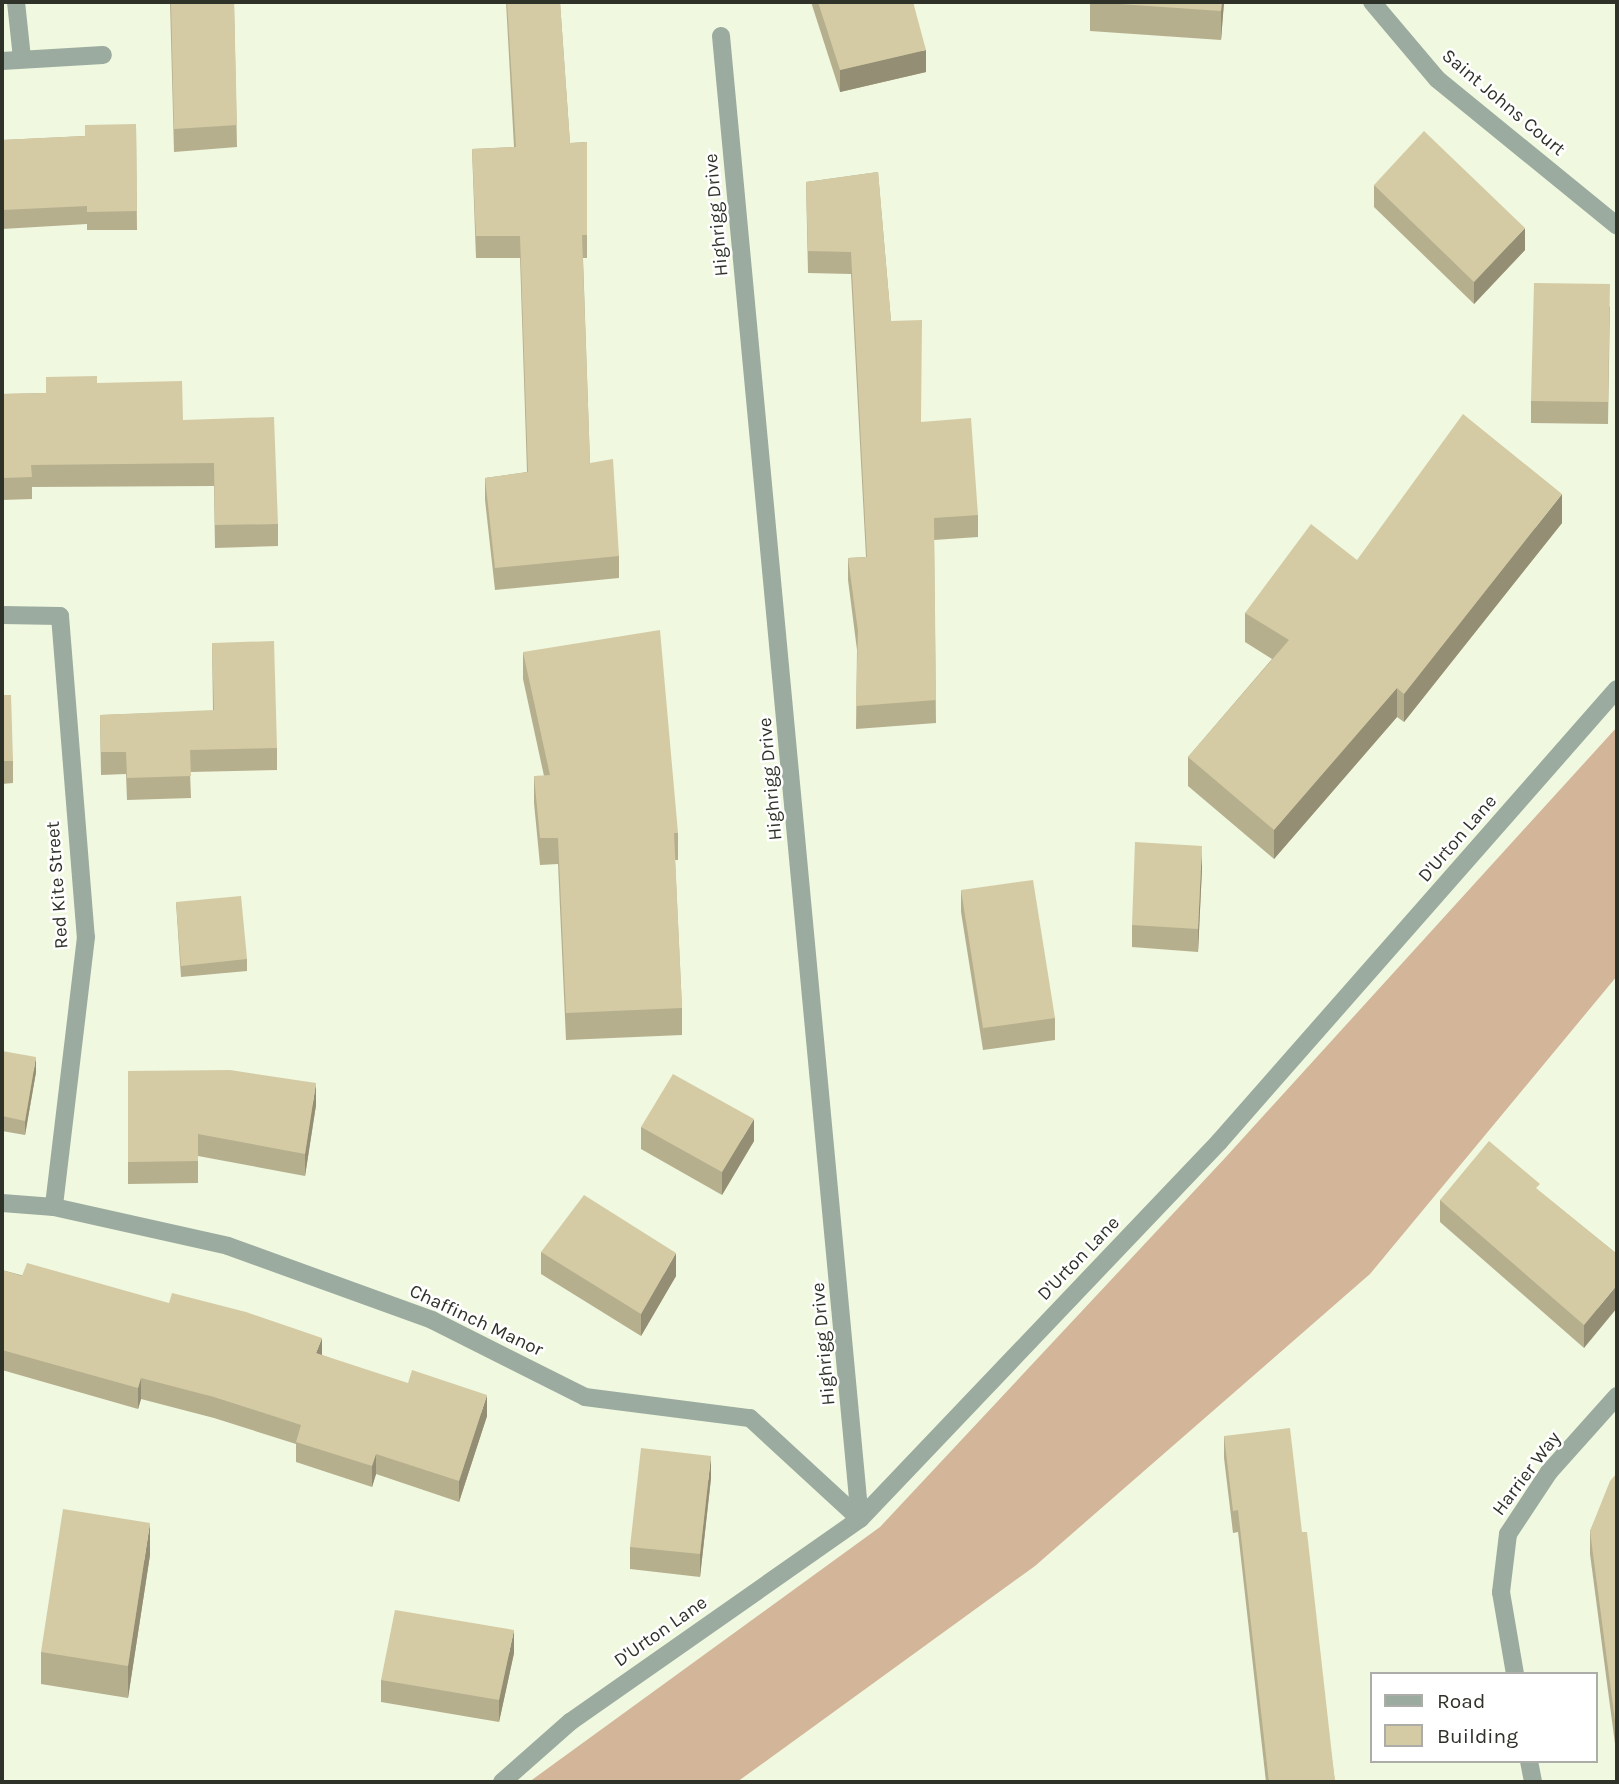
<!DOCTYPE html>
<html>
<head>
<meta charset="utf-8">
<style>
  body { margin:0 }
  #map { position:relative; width:1619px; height:1784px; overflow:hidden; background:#f0f8e0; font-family:Karla,sans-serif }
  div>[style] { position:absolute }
  .forest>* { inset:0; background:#d3b699 }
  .street>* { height:18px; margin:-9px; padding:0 9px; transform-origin:9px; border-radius:9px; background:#9cab9f }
  .wall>* { inset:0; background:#b6af8e }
  .shaded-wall>* { inset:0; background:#948e74 }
  .building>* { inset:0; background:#d4cba5 }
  span { translate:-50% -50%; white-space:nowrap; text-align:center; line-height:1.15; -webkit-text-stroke:5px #fff; paint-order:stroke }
  .street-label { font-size:19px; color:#2f3229 }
  .frame { position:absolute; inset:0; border:4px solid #2f3229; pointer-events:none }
  .legend { position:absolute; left:1370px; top:1672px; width:228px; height:91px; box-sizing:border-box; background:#fff; border:2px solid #acada9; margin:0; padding:9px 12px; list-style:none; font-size:21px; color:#2f3229 }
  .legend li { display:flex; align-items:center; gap:14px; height:35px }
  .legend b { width:35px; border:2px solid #acada9 }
</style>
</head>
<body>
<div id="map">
  <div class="forest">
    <i style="clip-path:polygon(1617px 727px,1617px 976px,1370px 1274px,1035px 1566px,737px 1782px,529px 1782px,880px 1527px,1225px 1158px)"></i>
  </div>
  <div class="street">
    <i style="left:16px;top:2px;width:56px;rotate:83.9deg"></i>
    <i style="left:1372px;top:2px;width:101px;rotate:49.8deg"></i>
    <i style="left:1437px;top:79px;width:232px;rotate:39.2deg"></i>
    <i style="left:721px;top:36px;width:1489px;rotate:84.65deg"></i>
    <i style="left:2px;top:61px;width:101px;rotate:-3.4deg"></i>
    <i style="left:2px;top:615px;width:58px;rotate:1deg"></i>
    <i style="left:60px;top:616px;width:322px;rotate:85.4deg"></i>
    <i style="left:86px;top:937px;width:272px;rotate:96.8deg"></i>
    <i style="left:2px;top:1203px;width:52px;rotate:4.4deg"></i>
    <i style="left:54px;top:1207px;width:178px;rotate:12.6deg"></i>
    <i style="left:228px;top:1246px;width:217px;rotate:19.9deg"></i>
    <i style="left:432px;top:1320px;width:171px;rotate:26.7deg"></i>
    <i style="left:585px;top:1397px;width:166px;rotate:7.3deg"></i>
    <i style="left:750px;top:1418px;width:149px;rotate:42.6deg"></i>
    <i style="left:1515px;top:1674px;width:83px;rotate:-99.7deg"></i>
    <i style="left:1501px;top:1592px;width:58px;rotate:-83.1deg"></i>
    <i style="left:1508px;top:1534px;width:74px;rotate:-56.5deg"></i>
    <i style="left:1549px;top:1472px;width:102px;rotate:-48.2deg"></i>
    <i style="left:1529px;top:1761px;width:21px;rotate:79deg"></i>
    <i style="left:502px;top:1782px;width:91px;rotate:-41.4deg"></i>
    <i style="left:570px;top:1722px;width:354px;rotate:-35deg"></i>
    <i style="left:860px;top:1519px;width:521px;rotate:-46.4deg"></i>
    <i style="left:1219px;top:1142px;width:603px;rotate:-48.7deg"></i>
  </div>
  <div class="wall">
    <i style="clip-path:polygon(170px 2px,234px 2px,237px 147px,174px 152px)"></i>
    <i style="clip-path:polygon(506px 2px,560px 2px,570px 143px,587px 142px,587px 258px,583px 258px,590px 463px,619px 556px,619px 578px,495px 590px,485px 500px,485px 478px,527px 472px,520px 258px,476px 258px,472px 149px,514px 147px)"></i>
    <i style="clip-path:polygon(811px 2px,913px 2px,926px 72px,840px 92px)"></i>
    <i style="clip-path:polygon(1090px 2px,1224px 2px,1221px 40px,1090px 31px)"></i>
    <i style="clip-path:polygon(136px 124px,137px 230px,87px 230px,87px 224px,2px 229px,2px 140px,85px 136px)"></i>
    <i style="clip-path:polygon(878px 172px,891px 321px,921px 422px,978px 515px,978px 537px,934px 540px,936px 723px,856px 729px,857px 650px,848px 580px,848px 558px,866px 557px,851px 274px,808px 273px,806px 182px)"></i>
    <i style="clip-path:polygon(1374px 185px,1525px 250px,1474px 304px,1374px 207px)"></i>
    <i style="clip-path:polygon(1610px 306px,1608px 424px,1531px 423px,1531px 401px)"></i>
    <i style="clip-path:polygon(97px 383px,183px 420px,278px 524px,278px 546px,215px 548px,214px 486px,32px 487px,32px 499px,2px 500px,2px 394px,46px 393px)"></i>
    <i style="clip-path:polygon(1562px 523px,1404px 722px,1397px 717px,1274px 859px,1188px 786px,1188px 757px,1272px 659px,1245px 642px,1245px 613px,1357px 560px)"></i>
    <i style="clip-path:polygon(212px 643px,277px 748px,277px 770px,190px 772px,191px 798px,127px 800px,126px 774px,101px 775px,100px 715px,213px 711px)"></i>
    <i style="clip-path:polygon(523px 652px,678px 833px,678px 860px,675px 860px,682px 1008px,682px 1035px,566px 1040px,558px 864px,540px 865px,534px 803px,534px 776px,544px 776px,523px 679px)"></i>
    <i style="clip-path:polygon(2px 695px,13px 761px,13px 783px,2px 784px)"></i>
    <i style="clip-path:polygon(1202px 868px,1198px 952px,1132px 947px,1132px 925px)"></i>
    <i style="clip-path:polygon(961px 890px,1055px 1018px,1055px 1040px,983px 1050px,961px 912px)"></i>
    <i style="clip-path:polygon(176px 902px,247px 959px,247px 971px,181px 977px)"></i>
    <i style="clip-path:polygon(2px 1051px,36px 1072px,25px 1135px,2px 1131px)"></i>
    <i style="clip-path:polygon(128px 1071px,316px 1105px,305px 1176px,198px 1156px,198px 1183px,128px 1184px)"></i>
    <i style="clip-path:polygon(1617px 1110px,1617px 1137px,1615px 1135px,1615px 1113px)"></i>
    <i style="clip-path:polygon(641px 1127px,754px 1141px,722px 1195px,641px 1149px)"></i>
    <i style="clip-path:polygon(1540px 1192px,1617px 1254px,1584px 1348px,1440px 1222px,1440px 1200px)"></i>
    <i style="clip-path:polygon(541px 1252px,676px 1276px,641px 1336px,541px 1274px)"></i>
    <i style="clip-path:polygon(2px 1270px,322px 1355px,487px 1416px,459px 1502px,376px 1474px,372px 1487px,296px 1462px,296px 1444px,214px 1418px,141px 1399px,138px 1409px,2px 1370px)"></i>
    <i style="clip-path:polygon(1224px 1436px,1302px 1532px,1335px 1782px,1266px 1782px,1238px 1532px,1233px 1533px,1224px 1458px)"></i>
    <i style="clip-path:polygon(1617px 1473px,1617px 1759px,1590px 1554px,1590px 1531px)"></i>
    <i style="clip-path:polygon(711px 1478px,700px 1577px,630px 1569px,630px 1547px)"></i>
    <i style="clip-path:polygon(150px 1555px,128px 1698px,41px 1684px,41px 1652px)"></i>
    <i style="clip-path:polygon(514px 1653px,499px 1722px,381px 1702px,381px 1680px)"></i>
  </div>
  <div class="shaded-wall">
    <i style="clip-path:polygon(1222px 2px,1224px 2px,1221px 40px,1221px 11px)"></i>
    <i style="clip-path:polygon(926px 50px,926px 72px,840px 92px,840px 70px)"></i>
    <i style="clip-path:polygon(1525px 228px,1525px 250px,1474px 304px,1474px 282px)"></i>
    <i style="clip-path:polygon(1562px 494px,1562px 523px,1404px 722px,1404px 694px)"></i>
    <i style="clip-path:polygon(1397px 688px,1397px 717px,1274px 859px,1274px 830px)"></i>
    <i style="clip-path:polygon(1202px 846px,1202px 868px,1198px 952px,1198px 929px)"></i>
    <i style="clip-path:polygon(36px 1057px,36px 1072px,25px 1135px,25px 1121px)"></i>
    <i style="clip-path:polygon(316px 1083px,316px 1105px,305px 1176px,305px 1154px)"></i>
    <i style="clip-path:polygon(754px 1119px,754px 1141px,722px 1195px,722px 1172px)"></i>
    <i style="clip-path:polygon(676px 1253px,676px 1276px,641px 1336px,641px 1314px)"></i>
    <i style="clip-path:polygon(1617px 1285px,1617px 1308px,1584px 1348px,1584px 1325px)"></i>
    <i style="clip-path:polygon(322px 1338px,322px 1358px,316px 1353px)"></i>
    <i style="clip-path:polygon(141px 1378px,141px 1399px,138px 1409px,138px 1388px)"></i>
    <i style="clip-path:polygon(487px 1395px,487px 1416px,459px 1502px,459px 1481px)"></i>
    <i style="clip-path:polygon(376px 1454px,376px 1474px,372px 1487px,372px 1466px)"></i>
    <i style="clip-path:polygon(711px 1456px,711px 1478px,700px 1577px,700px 1554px)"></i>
    <i style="clip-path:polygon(150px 1523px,150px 1555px,128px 1698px,128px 1666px)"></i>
    <i style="clip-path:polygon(514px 1630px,514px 1653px,499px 1722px,499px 1700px)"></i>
  </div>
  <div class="building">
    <i style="clip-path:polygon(171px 2px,234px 2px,237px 125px,174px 129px)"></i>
    <i style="clip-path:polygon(507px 2px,560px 2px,570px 143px,587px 142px,587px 235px,582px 235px,590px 463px,613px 459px,619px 556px,495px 568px,485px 478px,528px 472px,520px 236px,476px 236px,472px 149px,516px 147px)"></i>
    <i style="clip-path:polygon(818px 2px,913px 2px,926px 50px,840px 70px)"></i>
    <i style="clip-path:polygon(1090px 2px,1222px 2px,1221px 11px)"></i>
    <i style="clip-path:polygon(136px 124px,137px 211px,87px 212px,87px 206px,2px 210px,2px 140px,85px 136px,85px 125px)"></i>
    <i style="clip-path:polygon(1424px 131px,1525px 228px,1474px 282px,1374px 185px)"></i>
    <i style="clip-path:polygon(878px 172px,891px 321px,922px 320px,921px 422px,971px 418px,978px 515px,934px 518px,936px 700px,856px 706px,858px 631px,848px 558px,867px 557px,851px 252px,808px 251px,806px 182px)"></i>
    <i style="clip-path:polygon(1534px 283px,1610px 284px,1608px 402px,1531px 401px)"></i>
    <i style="clip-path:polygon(97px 376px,97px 383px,182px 381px,183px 420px,274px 417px,278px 524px,215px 525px,214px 463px,31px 465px,32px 477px,2px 478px,2px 394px,46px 393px,46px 377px)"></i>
    <i style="clip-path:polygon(1463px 414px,1562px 494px,1404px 694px,1397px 688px,1274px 830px,1188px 757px,1289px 640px,1245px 613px,1311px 524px,1357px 560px)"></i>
    <i style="clip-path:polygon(660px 630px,678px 833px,674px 833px,682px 1008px,566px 1013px,558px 838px,540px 838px,534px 776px,550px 775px,523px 652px)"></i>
    <i style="clip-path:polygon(274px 641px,277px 748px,190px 750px,191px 776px,127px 778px,126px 752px,101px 752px,100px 715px,214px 710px,212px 643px)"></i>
    <i style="clip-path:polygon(2px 695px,11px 695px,13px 761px,2px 761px)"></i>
    <i style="clip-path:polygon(1135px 842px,1202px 846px,1198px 929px,1132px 925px)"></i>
    <i style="clip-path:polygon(1033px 880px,1055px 1018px,983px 1028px,961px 890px)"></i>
    <i style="clip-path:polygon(241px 896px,247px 959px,181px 966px,176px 902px)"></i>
    <i style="clip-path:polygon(2px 1051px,36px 1057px,25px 1121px,2px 1116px)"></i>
    <i style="clip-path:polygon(230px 1070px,316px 1083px,305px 1154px,198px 1134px,198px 1161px,128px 1162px,128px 1071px)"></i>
    <i style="clip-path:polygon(673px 1074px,754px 1119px,722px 1172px,641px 1127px)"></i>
    <i style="clip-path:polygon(1489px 1141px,1540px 1184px,1536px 1188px,1617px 1254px,1617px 1285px,1584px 1325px,1440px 1200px)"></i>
    <i style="clip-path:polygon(584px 1195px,676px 1253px,641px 1314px,541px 1252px)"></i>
    <i style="clip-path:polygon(27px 1263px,169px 1303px,172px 1293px,246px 1312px,322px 1338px,316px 1353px,408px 1383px,412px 1370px,487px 1395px,459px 1481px,376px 1454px,372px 1466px,296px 1442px,301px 1425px,214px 1397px,141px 1378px,138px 1388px,2px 1350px,2px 1270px,22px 1276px)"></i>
    <i style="clip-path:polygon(1290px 1428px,1302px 1532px,1307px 1532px,1335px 1782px,1269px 1782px,1238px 1510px,1233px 1511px,1224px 1436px)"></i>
    <i style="clip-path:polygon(641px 1448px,711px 1456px,700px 1554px,630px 1547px)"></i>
    <i style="clip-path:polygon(1617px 1473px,1617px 1736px,1590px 1531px,1610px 1481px)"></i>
    <i style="clip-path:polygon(63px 1509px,150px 1523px,128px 1666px,41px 1652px)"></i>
    <i style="clip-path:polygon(395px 1610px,514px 1630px,499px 1700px,381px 1680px)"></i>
  </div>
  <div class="street-label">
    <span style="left:1503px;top:103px;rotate:40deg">Saint Johns Court</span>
    <span style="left:717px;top:215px;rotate:-95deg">Highrigg Drive</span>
    <span style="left:771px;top:779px;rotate:-95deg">Highrigg Drive</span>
    <span style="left:1458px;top:839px;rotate:-49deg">D'Urton Lane</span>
    <span style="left:58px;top:885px;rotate:-94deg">Red Kite Street</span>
    <span style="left:1079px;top:1259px;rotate:-46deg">D'Urton Lane</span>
    <span style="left:476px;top:1321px;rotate:25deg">Chaffinch Manor</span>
    <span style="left:824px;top:1344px;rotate:-95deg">Highrigg Drive</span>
    <span style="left:1527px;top:1474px;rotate:-53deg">Harrier Way</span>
    <span style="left:661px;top:1632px;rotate:-35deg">D'Urton Lane</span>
  </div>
  <div class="frame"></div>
  <ul class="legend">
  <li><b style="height:9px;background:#9cab9f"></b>Road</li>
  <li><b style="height:19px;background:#d4cba5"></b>Building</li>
  </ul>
</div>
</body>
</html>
